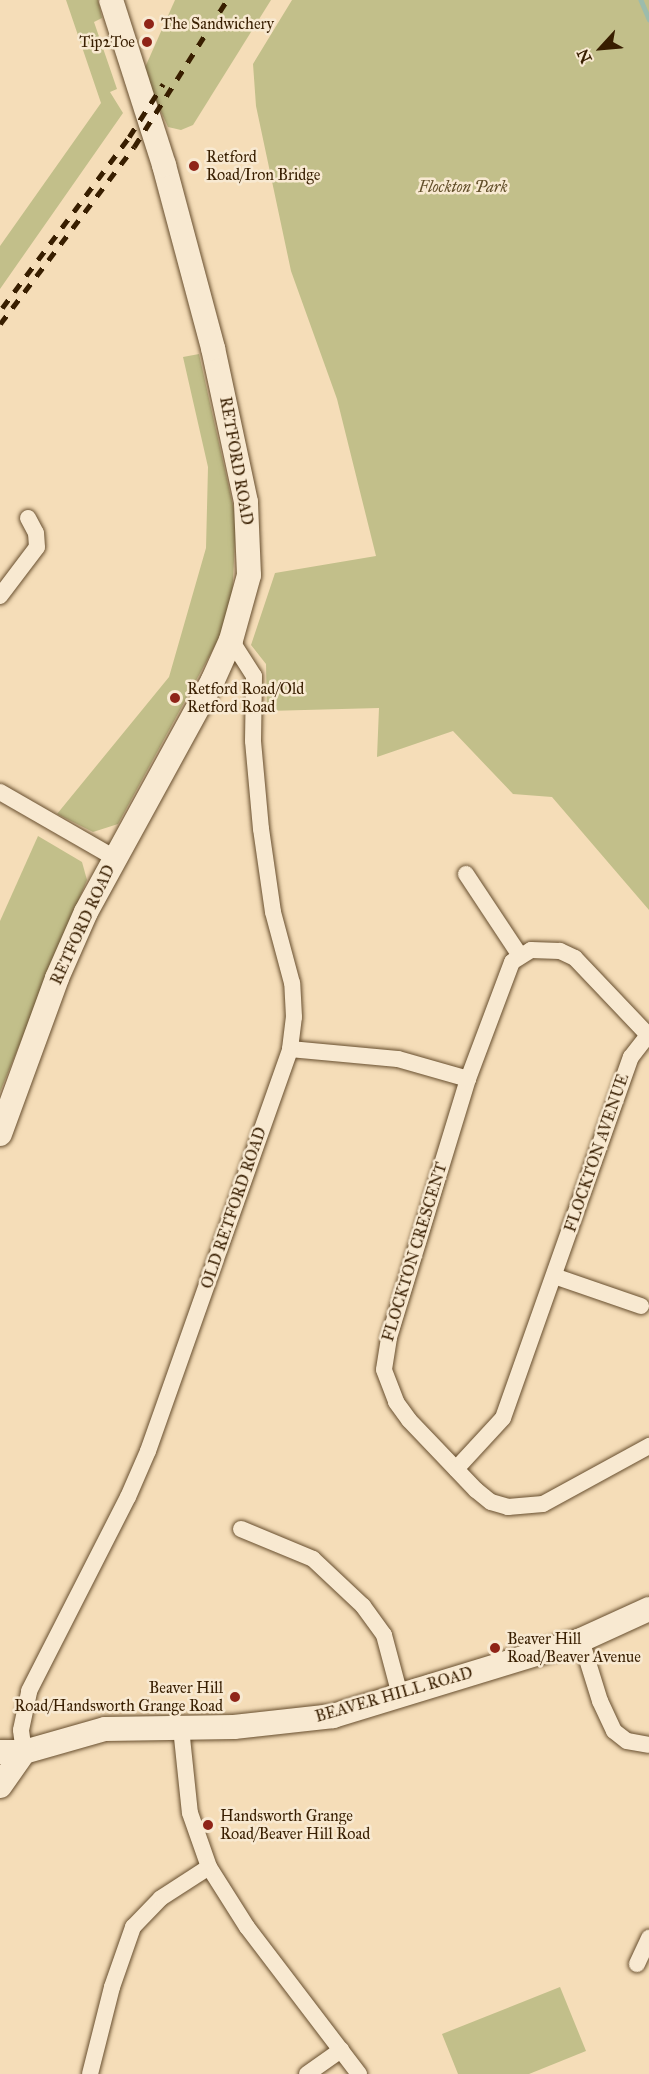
<!DOCTYPE html>
<html>
<head>
<meta charset="utf-8">
<style>
  body { margin:0 }
  #map { position:relative; width:649px; height:2074px; overflow:hidden; background:#f5ddb8; font-family:"IM FELL Great Primer",serif }
  div>[style] { position:absolute }
  .green>* { inset:0; background:#c2bf8a }
  .stream>* { height:4.5px; margin:-2.25px; padding:0 2.25px; transform-origin:2.25px; border-radius:2.25px; background:#9dbcac }
  .roads { filter:drop-shadow(0 0 2px #674e2e) drop-shadow(0 0 2px #674e2e) }
  .street>* { height:16px; margin:-8px; padding:0 8px; transform-origin:8px; border-radius:8px; background:#f8e9d1 }
  .secondary>* { height:24px; margin:-12px; padding:0 12px; transform-origin:12px; border-radius:12px; background:#f8e9d1 }
  .rail>* { height:4.5px; margin-top:-2.25px; transform-origin:0; background:repeating-linear-gradient(90deg,#381e00 0 10px,transparent 0 20px) }
  .dots>* { width:16px; height:16px; translate:-50% -50%; box-sizing:border-box; border:3px solid #f8e9d1; border-radius:50% }
  span { translate:-50% -50%; white-space:nowrap; text-align:center; line-height:1.15; -webkit-text-stroke:5px #f8e9d1; paint-order:stroke }
  .poi-label { font-size:16px; color:#381e00 }
  .left { translate:0 -50%; text-align:left }
  .right { translate:-100% -50%; text-align:right }
  .park-label { font-size:16px; color:#614e29; font-style:italic }
  .street-label { font-size:16px; color:#381e00 }
  .north { position:absolute; left:571px; top:18px; width:60px; height:60px; -webkit-text-stroke:4px #f8e9d1; paint-order:stroke; rotate:244deg; font-size:16px; font-weight:700; line-height:24px; text-align:center; color:#381e00 }
  .north::after { content:''; display:block; margin:auto; width:21px; height:27px; background:#381e00; clip-path:polygon(50% 0,100% 100%,50% 72%,0 100%) }
</style>
</head>
<body>
<div id="map">
  <div class="green">
    <i style="clip-path:polygon(66px 0,98px 0,102px 18px,94px 22px,117px 89px,110px 92px,123px 113px,0 289px,0 246px,101px 103px)"></i>
    <i style="clip-path:polygon(175px 0,271px 0,193px 125px,181px 130px,168px 127px,143px 72px)"></i>
    <i style="clip-path:polygon(292px 0,649px 0,649px 910px,552px 797px,513px 794px,453px 731px,377px 757px,379px 708px,267px 711px,266px 664px,251px 645px,275px 573px,376px 556px,337px 399px,291px 271px,256px 106px,253px 64px)"></i>
    <i style="clip-path:polygon(199px 354px,236px 519px,232px 600px,217px 642px,118px 824px,93px 832px,57px 814px,169px 677px,206px 548px,208px 467px,183px 357px)"></i>
    <i style="clip-path:polygon(38px 836px,82px 862px,87px 880px,0 1092px,0 921px)"></i>
    <i style="clip-path:polygon(560px 1987px,586px 2051px,529px 2074px,458px 2074px,442px 2034px)"></i>
  </div>
  <div class="stream">
    <i style="left:641px;top:0;width:21px;rotate:67deg"></i>
  </div>
  <div class="roads">
    <div class="street">
      <i style="left:0;top:596px;width:61px;rotate:-52.9deg"></i>
      <i style="left:37px;top:547px;width:14px;rotate:-94deg"></i>
      <i style="left:36px;top:533px;width:17px;rotate:-118deg"></i>
      <i style="left:0;top:792px;width:133px;rotate:29.9deg"></i>
      <i style="left:466px;top:874px;width:96px;rotate:56.5deg"></i>
      <i style="left:649px;top:1036px;width:108px;rotate:-133.5deg"></i>
      <i style="left:575px;top:958px;width:17px;rotate:-155deg"></i>
      <i style="left:560px;top:951px;width:29px;rotate:-178deg"></i>
      <i style="left:531px;top:950px;width:22px;rotate:148deg"></i>
      <i style="left:512px;top:962px;width:125px;rotate:110.6deg"></i>
      <i style="left:468px;top:1079px;width:271px;rotate:107deg"></i>
      <i style="left:389px;top:1338px;width:32px;rotate:99deg"></i>
      <i style="left:384px;top:1370px;width:34px;rotate:69deg"></i>
      <i style="left:396px;top:1402px;width:22px;rotate:54deg"></i>
      <i style="left:409px;top:1420px;width:97px;rotate:46.3deg"></i>
      <i style="left:476px;top:1490px;width:19px;rotate:39deg"></i>
      <i style="left:491px;top:1502px;width:18px;rotate:16deg"></i>
      <i style="left:508px;top:1507px;width:35px;rotate:-5deg"></i>
      <i style="left:543px;top:1504px;width:121px;rotate:-28.7deg"></i>
      <i style="left:290px;top:1049px;width:108px;rotate:5.3deg"></i>
      <i style="left:398px;top:1059px;width:73px;rotate:15.9deg"></i>
      <i style="left:554px;top:1276px;width:92px;rotate:19deg"></i>
      <i style="left:456px;top:1469px;width:69px;rotate:-47.3deg"></i>
      <i style="left:503px;top:1418px;width:383px;rotate:-70.5deg"></i>
      <i style="left:631px;top:1057px;width:28px;rotate:-52deg"></i>
      <i style="left:241px;top:1529px;width:78px;rotate:22.6deg"></i>
      <i style="left:313px;top:1559px;width:69px;rotate:43.2deg"></i>
      <i style="left:363px;top:1606px;width:36px;rotate:54deg"></i>
      <i style="left:384px;top:1635px;width:62px;rotate:75.1deg"></i>
      <i style="left:581px;top:1640px;width:64px;rotate:72.7deg"></i>
      <i style="left:600px;top:1701px;width:33px;rotate:65deg"></i>
      <i style="left:614px;top:1731px;width:16px;rotate:38deg"></i>
      <i style="left:627px;top:1741px;width:22px;rotate:10deg"></i>
      <i style="left:181px;top:1728px;width:85px;rotate:84deg"></i>
      <i style="left:190px;top:1813px;width:57px;rotate:70.6deg"></i>
      <i style="left:209px;top:1867px;width:71px;rotate:57.7deg"></i>
      <i style="left:247px;top:1927px;width:185px;rotate:52.7deg"></i>
      <i style="left:24px;top:1752px;width:22px;rotate:-98deg"></i>
      <i style="left:21px;top:1730px;width:40px;rotate:-78deg"></i>
      <i style="left:29px;top:1691px;width:218px;rotate:-63deg"></i>
      <i style="left:128px;top:1497px;width:50px;rotate:-66.5deg"></i>
      <i style="left:148px;top:1451px;width:426px;rotate:-70.5deg"></i>
      <i style="left:290px;top:1049px;width:32px;rotate:-83deg"></i>
      <i style="left:294px;top:1017px;width:34px;rotate:-93deg"></i>
      <i style="left:292px;top:983px;width:73px;rotate:-105deg"></i>
      <i style="left:273px;top:912px;width:84px;rotate:-98.2deg"></i>
      <i style="left:261px;top:829px;width:88px;rotate:-95.2deg"></i>
      <i style="left:253px;top:741px;width:65px;rotate:-89.1deg"></i>
      <i style="left:254px;top:676px;width:43px;rotate:-122.6deg"></i>
      <i style="left:637px;top:1964px;width:29px;rotate:-65deg"></i>
      <i style="left:90px;top:2074px;width:90px;rotate:-75.8deg"></i>
      <i style="left:112px;top:1987px;width:64px;rotate:-70.7deg"></i>
      <i style="left:133px;top:1927px;width:40px;rotate:-46deg"></i>
      <i style="left:161px;top:1898px;width:57px;rotate:-32.9deg"></i>
      <i style="left:307px;top:2074px;width:42px;rotate:-35.2deg"></i>
    </div>
    <div class="secondary">
      <i style="left:0;top:1134px;width:166px;rotate:-69.9deg"></i>
      <i style="left:57px;top:978px;width:72px;rotate:-66.3deg"></i>
      <i style="left:86px;top:912px;width:264px;rotate:-61.3deg"></i>
      <i style="left:213px;top:680px;width:44px;rotate:-65.8deg"></i>
      <i style="left:231px;top:640px;width:67px;rotate:-74.5deg"></i>
      <i style="left:249px;top:575px;width:73px;rotate:-92.4deg"></i>
      <i style="left:246px;top:502px;width:157px;rotate:-102.1deg"></i>
      <i style="left:213px;top:348px;width:189px;rotate:-105deg"></i>
      <i style="left:164px;top:165px;width:173px;rotate:-107.8deg"></i>
      <i style="left:0;top:1752px;width:24px"></i>
      <i style="left:24px;top:1752px;width:84px;rotate:-15.9deg"></i>
      <i style="left:105px;top:1729px;width:129px;rotate:-0.9deg"></i>
      <i style="left:234px;top:1727px;width:100px;rotate:-6.3deg"></i>
      <i style="left:333px;top:1716px;width:259px;rotate:-17deg"></i>
      <i style="left:581px;top:1640px;width:75px;rotate:-24.5deg"></i>
      <i style="left:0;top:1786px;width:42px;rotate:-54.8deg"></i>
    </div>
  </div>
  <div class="rail">
    <i style="left:2px;top:308px;width:213px;rotate:-53.4deg"></i>
    <i style="left:129px;top:137px;width:63px;rotate:-57.3deg"></i>
    <i style="left:0;top:324px;width:222px;rotate:-52.9deg"></i>
    <i style="left:134px;top:147px;width:174px;rotate:-57.7deg"></i>
  </div>
  <div class="dots">
    <i style="left:149px;top:24px;background:#8f2418"></i>
    <i style="left:147px;top:42px;background:#8f2418"></i>
    <i style="left:194px;top:166px;background:#8f2418"></i>
    <i style="left:175px;top:698px;background:#8f2418"></i>
    <i style="left:495px;top:1648px;background:#8f2418"></i>
    <i style="left:235px;top:1697px;background:#8f2418"></i>
    <i style="left:208px;top:1825px;background:#8f2418"></i>
  </div>
  <div class="poi-label">
    <span class="left" style="left:161px;top:24px">The Sandwichery</span>
    <span class="right" style="left:135px;top:42px">Tip2Toe</span>
    <span class="left" style="left:206px;top:166px">Retford<br>Road/Iron Bridge</span>
    <span class="left" style="left:187px;top:698px">Retford Road/Old<br>Retford Road</span>
    <span class="left" style="left:507px;top:1648px">Beaver Hill<br>Road/Beaver Avenue</span>
    <span class="right" style="left:223px;top:1697px">Beaver Hill<br>Road/Handsworth Grange Road</span>
    <span class="left" style="left:220px;top:1825px">Handsworth Grange<br>Road/Beaver Hill Road</span>
  </div>
  <div class="park-label">
    <span style="left:463px;top:187px">Flockton Park</span>
  </div>
  <div class="street-label">
    <span style="left:236px;top:461px;rotate:80deg">RETFORD ROAD</span>
    <span style="left:83px;top:925px;rotate:-65deg">RETFORD ROAD</span>
    <span style="left:597px;top:1153px;rotate:-71deg">FLOCKTON AVENUE</span>
    <span style="left:234px;top:1208px;rotate:-71deg">OLD RETFORD ROAD</span>
    <span style="left:415px;top:1252px;rotate:-73deg">FLOCKTON CRESCENT</span>
    <span style="left:394px;top:1695px;rotate:-16deg">BEAVER HILL ROAD</span>
  </div>
  <div class="north">N</div>
</div>
</body>
</html>
